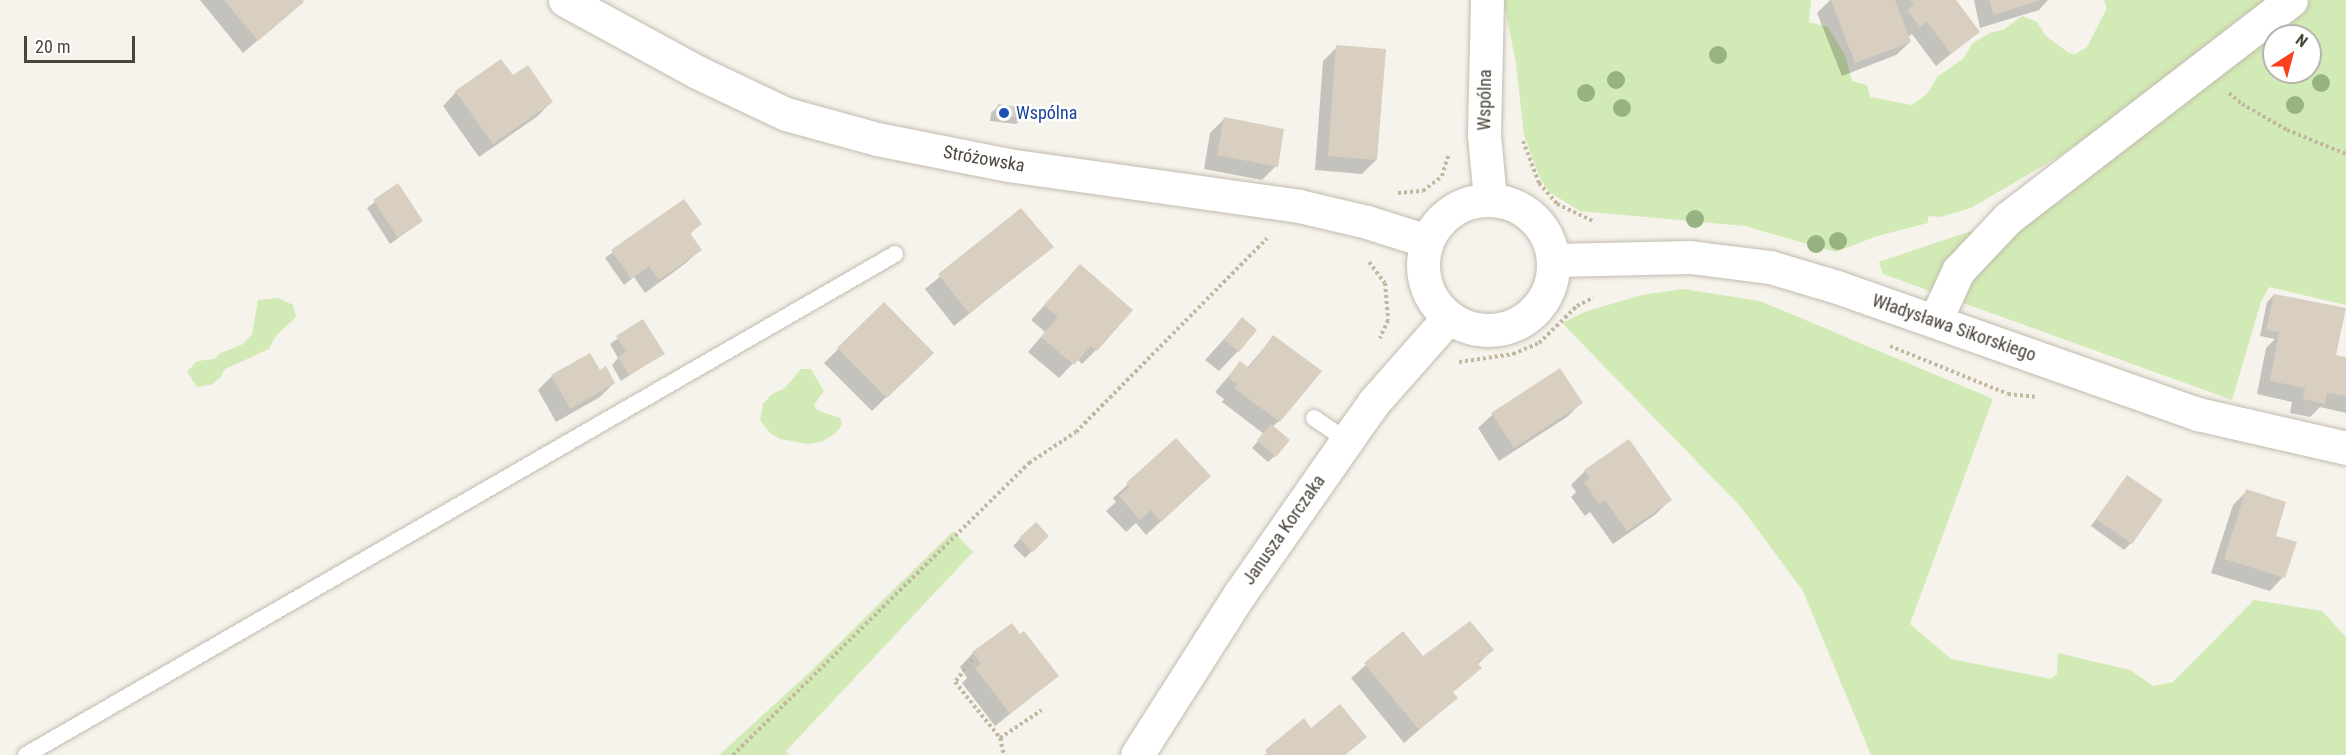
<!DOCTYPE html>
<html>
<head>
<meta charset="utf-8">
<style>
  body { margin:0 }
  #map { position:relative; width:2346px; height:755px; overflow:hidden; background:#f6f3ec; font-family:"Roboto Condensed",sans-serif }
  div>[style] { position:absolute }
  .green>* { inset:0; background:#d2eab5 }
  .shadow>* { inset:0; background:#0003 }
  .building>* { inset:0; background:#d8cfc1 }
  .path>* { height:4px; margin-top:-2px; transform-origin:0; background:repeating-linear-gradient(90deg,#c4b79f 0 3px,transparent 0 6px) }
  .roads { filter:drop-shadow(0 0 2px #c2bbae) drop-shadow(0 0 2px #c2bbae) }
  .service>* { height:16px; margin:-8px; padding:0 8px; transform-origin:8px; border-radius:8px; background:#fff }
  .minor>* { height:33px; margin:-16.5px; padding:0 16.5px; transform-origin:16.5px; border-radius:16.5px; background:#fff }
  .tertiary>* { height:33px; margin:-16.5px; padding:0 16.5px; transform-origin:16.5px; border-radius:16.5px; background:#fff }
  .tertiary>.ring { margin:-16.5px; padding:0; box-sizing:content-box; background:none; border:33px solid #fff; border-radius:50% }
  .trees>* { width:18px; height:18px; margin:-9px; border-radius:50%; background:#97b381 }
  .dots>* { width:16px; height:16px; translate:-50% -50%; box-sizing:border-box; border:3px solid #fff; border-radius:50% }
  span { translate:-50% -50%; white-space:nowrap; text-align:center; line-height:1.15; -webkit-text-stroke:4.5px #fff; paint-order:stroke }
  .street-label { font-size:18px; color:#4b4439 }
  .transit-label { font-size:18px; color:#164399 }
  .left { translate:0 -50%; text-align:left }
  .north { position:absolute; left:2262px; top:24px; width:60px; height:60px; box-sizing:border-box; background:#fff; border:2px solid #b7b4b0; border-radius:50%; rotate:36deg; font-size:16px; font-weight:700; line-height:24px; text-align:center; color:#4b4439 }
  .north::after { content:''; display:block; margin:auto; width:21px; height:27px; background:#fc3f1d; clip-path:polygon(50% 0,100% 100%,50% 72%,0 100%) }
  .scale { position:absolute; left:24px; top:36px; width:111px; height:27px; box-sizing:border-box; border:3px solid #4b4439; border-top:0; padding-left:8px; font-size:18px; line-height:21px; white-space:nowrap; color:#4b4439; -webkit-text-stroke:4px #fff; paint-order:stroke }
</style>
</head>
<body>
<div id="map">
  <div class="green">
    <i style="clip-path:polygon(1503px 0,1811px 0,1809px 22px,1828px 27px,1846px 57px,1852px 81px,1867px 85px,1870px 97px,1912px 105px,1927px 94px,1938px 76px,1963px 59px,1972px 44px,1989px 33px,2003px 30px,2022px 16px,2037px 22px,2046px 36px,2069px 53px,2075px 54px,2087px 47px,2107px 8px,2104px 0,2269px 0,2245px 17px,2233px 23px,2225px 44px,2058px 157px,1971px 208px,1940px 217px,1928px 216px,1928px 223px,1877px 236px,1836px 252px,1745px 226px,1580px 211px,1549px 192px,1540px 178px,1524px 135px,1516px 63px)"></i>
    <i style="clip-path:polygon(evenodd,2300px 0,2346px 0,2346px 305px,2269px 287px,2261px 302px,2232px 400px,1883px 274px,1879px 262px,1977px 229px,2300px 0,2274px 36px,2310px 36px,2310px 72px,2274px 72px,2274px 36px)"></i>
    <i style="clip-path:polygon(1683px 289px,1760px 301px,1993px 399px,1910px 624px,1951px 659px,2051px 679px,2057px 674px,2058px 653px,2130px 670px,2153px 686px,2173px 682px,2254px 600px,2322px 611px,2346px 637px,2346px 755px,1871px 755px,1803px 591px,1741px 507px,1562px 323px,1587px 311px,1642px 295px)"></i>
    <i style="clip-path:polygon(279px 298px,293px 305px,296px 317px,275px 337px,269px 349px,225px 369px,220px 378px,211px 385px,197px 387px,187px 372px,197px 361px,215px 359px,219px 354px,243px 344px,252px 334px,258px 300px)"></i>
    <i style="clip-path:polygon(801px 369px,811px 369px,824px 391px,814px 405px,817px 410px,840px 418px,842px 425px,835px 434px,823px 441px,809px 444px,780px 439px,770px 433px,760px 420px,763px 404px,772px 394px,785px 388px)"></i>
    <i style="clip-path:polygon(953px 531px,973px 552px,786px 751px,789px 755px,719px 755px,809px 673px)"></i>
  </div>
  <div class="shadow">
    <i style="clip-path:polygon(200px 0,301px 0,302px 2px,243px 53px)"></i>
    <i style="clip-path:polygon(1830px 0,1954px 0,1978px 32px,1936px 66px,1912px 34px,1908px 37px,1910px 42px,1896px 55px,1842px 76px,1817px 13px)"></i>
    <i style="clip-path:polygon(1974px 0,2048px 0,2039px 10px,1980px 28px)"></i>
    <i style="clip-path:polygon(1337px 47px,1376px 160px,1362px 174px,1315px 170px,1323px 61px)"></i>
    <i style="clip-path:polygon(512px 77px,551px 102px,538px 116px,479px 157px,443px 106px,456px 92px)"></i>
    <i style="clip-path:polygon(998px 106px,1023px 117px,1016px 124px,990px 121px,991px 113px)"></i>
    <i style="clip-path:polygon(1224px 119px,1276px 166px,1262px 180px,1204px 169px,1210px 133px)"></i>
    <i style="clip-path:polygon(397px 185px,421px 221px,390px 244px,367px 208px)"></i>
    <i style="clip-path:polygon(683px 201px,700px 224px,689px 235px,700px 250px,686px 263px,645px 293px,634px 277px,624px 285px,605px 258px)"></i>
    <i style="clip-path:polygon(1021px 210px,1052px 247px,954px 326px,925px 289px)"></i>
    <i style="clip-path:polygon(1080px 266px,1096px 350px,1082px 364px,1077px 359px,1059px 378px,1028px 352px,1045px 332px,1031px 320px)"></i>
    <i style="clip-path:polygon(2274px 295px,2334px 356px,2346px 359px,2346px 413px,2320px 407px,2310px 417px,2290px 413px,2292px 402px,2257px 394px,2266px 348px,2275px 339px,2260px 336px,2267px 302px)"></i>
    <i style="clip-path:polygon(884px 304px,932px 353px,872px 411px,824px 363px)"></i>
    <i style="clip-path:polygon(1242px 319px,1238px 351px,1219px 371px,1205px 360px)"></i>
    <i style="clip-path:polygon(643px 321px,663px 354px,621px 381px,612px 365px,618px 358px,610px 344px)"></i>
    <i style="clip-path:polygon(1273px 337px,1279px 421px,1272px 427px,1275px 456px,1268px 462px,1252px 448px,1264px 434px,1222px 402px,1224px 399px,1215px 392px,1240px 363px,1247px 368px)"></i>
    <i style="clip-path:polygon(1560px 370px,1581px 403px,1567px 417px,1499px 461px,1478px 428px,1492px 415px)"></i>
    <i style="clip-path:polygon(599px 372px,614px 383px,600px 397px,556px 422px,538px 390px,552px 376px)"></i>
    <i style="clip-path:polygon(1585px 471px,1670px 500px,1656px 514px,1613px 544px,1590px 512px,1585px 516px,1571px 497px,1576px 492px,1571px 485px)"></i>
    <i style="clip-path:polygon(2127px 477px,2131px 543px,2124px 550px,2091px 526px)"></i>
    <i style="clip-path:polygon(1127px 485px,1195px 490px,1146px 535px,1136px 523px,1126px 532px,1106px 511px,1116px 502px,1113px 498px)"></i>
    <i style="clip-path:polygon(2247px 491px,2283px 577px,2270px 591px,2211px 573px,2233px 505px)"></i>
    <i style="clip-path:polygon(1035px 524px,1047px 536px,1025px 558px,1013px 546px)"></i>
    <i style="clip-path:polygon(1403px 633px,1423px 658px,1492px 650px,1477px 665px,1480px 668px,1452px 693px,1456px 698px,1404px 743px,1351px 678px)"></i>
    <i style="clip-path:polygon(973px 653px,1057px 676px,995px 726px,962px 683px,967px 678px,960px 667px)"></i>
  </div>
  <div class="building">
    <i style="clip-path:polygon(224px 0,303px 0,304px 2px,258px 41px)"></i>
    <i style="clip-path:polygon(1831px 0,1895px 0,1911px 42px,1855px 63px)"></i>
    <i style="clip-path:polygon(1910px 0,1956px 0,1980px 32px,1951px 54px,1927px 22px,1920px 27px,1907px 10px,1914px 5px)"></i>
    <i style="clip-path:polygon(1989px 0,2041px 0,1994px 15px)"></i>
    <i style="clip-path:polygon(1336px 45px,1386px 49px,1377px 160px,1328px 156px)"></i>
    <i style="clip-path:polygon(501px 59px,513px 75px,528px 65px,553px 102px,493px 144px,455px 91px)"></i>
    <i style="clip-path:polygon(998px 104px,1026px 108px,1024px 118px,996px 115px)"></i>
    <i style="clip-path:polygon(1224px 117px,1284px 129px,1278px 167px,1217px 155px)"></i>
    <i style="clip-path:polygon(398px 183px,423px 221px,398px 238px,373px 200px)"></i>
    <i style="clip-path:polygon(684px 199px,702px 224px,690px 233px,702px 250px,659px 280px,649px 266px,631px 279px,611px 250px)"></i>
    <i style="clip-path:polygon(1021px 208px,1054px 247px,969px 313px,938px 274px)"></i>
    <i style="clip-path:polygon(1080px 264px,1133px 310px,1097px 351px,1091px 346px,1074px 365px,1041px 337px,1058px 317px,1044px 305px)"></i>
    <i style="clip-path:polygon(2274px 294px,2346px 308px,2336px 355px,2346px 357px,2346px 396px,2327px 393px,2325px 404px,2303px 399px,2305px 388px,2270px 381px,2279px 332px,2266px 330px)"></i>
    <i style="clip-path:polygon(884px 302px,934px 353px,887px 398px,837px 348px)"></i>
    <i style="clip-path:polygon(1242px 317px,1257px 330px,1239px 352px,1224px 340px)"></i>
    <i style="clip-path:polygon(643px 319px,665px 354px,629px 375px,618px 357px,626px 352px,616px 336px)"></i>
    <i style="clip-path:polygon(1273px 335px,1322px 371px,1280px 422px,1234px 388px,1237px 384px,1228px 377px,1240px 361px,1249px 368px)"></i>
    <i style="clip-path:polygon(590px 353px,600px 370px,606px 366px,615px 383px,570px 409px,551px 375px)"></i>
    <i style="clip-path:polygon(1560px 368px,1583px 403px,1514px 448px,1491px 413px)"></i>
    <i style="clip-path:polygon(1271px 424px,1290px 440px,1276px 457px,1257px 440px)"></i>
    <i style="clip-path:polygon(1176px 438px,1211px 476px,1161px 522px,1151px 510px,1140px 520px,1119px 496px,1129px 487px,1126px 483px)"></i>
    <i style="clip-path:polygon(1629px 439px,1672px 500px,1627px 531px,1605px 500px,1599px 504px,1584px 482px,1590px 478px,1584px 470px)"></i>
    <i style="clip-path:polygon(2127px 475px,2163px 500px,2132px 544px,2096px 519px)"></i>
    <i style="clip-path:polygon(2246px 489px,2286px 502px,2276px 536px,2297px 542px,2285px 578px,2224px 559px)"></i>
    <i style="clip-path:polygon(1036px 522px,1049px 536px,1033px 552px,1019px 538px)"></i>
    <i style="clip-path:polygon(1470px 621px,1494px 650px,1477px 663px,1482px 668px,1453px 692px,1458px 698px,1419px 730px,1364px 663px,1403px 631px,1423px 656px)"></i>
    <i style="clip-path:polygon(1012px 623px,1020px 634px,1024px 631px,1059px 676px,1010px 714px,975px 668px,981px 663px,972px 652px)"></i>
    <i style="clip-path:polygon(1340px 704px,1367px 737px,1345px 755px,1264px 755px,1267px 753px,1265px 750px,1304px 718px,1311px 728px)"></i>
  </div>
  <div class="path">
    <i style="left:2229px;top:93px;width:17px;rotate:40deg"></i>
    <i style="left:2242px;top:104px;width:52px;rotate:30deg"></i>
    <i style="left:2287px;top:130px;width:64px;rotate:22.1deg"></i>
    <i style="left:1523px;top:141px;width:45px;rotate:69.1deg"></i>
    <i style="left:1539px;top:183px;width:28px;rotate:49deg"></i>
    <i style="left:1557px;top:204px;width:42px;rotate:25.3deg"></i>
    <i style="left:1398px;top:193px;width:25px;rotate:-5deg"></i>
    <i style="left:1423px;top:191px;width:24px;rotate:-38deg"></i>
    <i style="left:1442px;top:176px;width:21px;rotate:-73deg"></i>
    <i style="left:1369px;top:262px;width:26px;rotate:53deg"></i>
    <i style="left:1385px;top:283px;width:37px;rotate:85deg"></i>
    <i style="left:1388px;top:320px;width:20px;rotate:114deg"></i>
    <i style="left:1890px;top:346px;width:127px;rotate:22.1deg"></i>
    <i style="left:2008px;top:394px;width:27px;rotate:6deg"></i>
    <i style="left:1459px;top:362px;width:55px;rotate:-8.4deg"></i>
    <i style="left:1513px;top:354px;width:28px;rotate:-23deg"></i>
    <i style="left:1539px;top:343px;width:53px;rotate:-44.2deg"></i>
    <i style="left:1577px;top:306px;width:18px;rotate:-27deg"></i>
    <i style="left:972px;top:659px;width:29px;rotate:126deg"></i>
    <i style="left:955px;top:682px;width:72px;rotate:51.2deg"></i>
    <i style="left:1000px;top:738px;width:17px;rotate:77deg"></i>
    <i style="left:1000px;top:738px;width:50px;rotate:-33.7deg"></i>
    <i style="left:733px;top:755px;width:416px;rotate:-44.6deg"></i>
    <i style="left:1029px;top:463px;width:56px;rotate:-33.4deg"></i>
    <i style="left:1076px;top:432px;width:272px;rotate:-45.4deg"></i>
  </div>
  <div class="roads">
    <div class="service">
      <i style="left:1314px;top:418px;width:40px;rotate:34deg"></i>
      <i style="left:26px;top:755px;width:1003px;rotate:-29.96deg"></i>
    </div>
    <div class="minor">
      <i style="left:1487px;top:0;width:135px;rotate:91.3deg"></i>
      <i style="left:1484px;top:135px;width:64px;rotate:84.6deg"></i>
      <i style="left:1935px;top:321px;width:55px;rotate:-65.3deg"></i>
      <i style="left:1958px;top:271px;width:73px;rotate:-46.7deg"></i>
      <i style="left:2008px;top:218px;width:357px;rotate:-37.6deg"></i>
    </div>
    <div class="tertiary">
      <i style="left:565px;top:0;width:150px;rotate:28.6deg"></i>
      <i style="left:697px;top:72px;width:98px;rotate:25.3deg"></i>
      <i style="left:786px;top:114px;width:94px;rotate:15.4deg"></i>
      <i style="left:877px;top:139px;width:134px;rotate:11.2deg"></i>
      <i style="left:1008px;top:165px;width:294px;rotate:8deg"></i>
      <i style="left:1299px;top:206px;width:70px;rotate:13.2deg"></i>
      <i style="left:1367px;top:222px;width:63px;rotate:17.6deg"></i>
      <i class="ring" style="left:1423px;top:200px;width:97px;height:97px"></i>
      <i style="left:1554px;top:260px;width:136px;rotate:-1.3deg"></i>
      <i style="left:1690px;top:257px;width:81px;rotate:7.1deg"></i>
      <i style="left:1770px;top:267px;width:70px;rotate:16.6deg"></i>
      <i style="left:1837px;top:287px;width:383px;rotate:19.4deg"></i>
      <i style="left:2198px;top:414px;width:152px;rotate:12.9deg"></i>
      <i style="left:1137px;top:755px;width:190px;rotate:-57.5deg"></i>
      <i style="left:1239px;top:595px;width:189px;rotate:-55.1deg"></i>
      <i style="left:1347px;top:440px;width:47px;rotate:-54.6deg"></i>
      <i style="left:1374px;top:402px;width:113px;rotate:-48.6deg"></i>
    </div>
  </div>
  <div class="trees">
    <i style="left:1718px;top:55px"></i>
    <i style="left:1616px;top:80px"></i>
    <i style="left:2321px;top:83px"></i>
    <i style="left:1586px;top:93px"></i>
    <i style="left:2295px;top:105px"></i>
    <i style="left:1622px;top:108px"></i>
    <i style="left:1695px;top:219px"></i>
    <i style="left:1838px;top:241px"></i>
    <i style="left:1816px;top:244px"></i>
  </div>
  <div class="dots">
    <i style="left:1004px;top:113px;background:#1a4fb4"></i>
  </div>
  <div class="street-label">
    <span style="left:1485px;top:100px;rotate:-89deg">Wspólna</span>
    <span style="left:984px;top:159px;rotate:10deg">Stróżowska</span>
    <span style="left:1954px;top:328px;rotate:19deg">Władysława Sikorskiego</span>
    <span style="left:1284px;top:530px;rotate:-55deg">Janusza Korczaka</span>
  </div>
  <div class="transit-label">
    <span class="left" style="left:1016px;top:113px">Wspólna</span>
  </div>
  <div class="north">N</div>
  <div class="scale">20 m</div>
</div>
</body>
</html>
